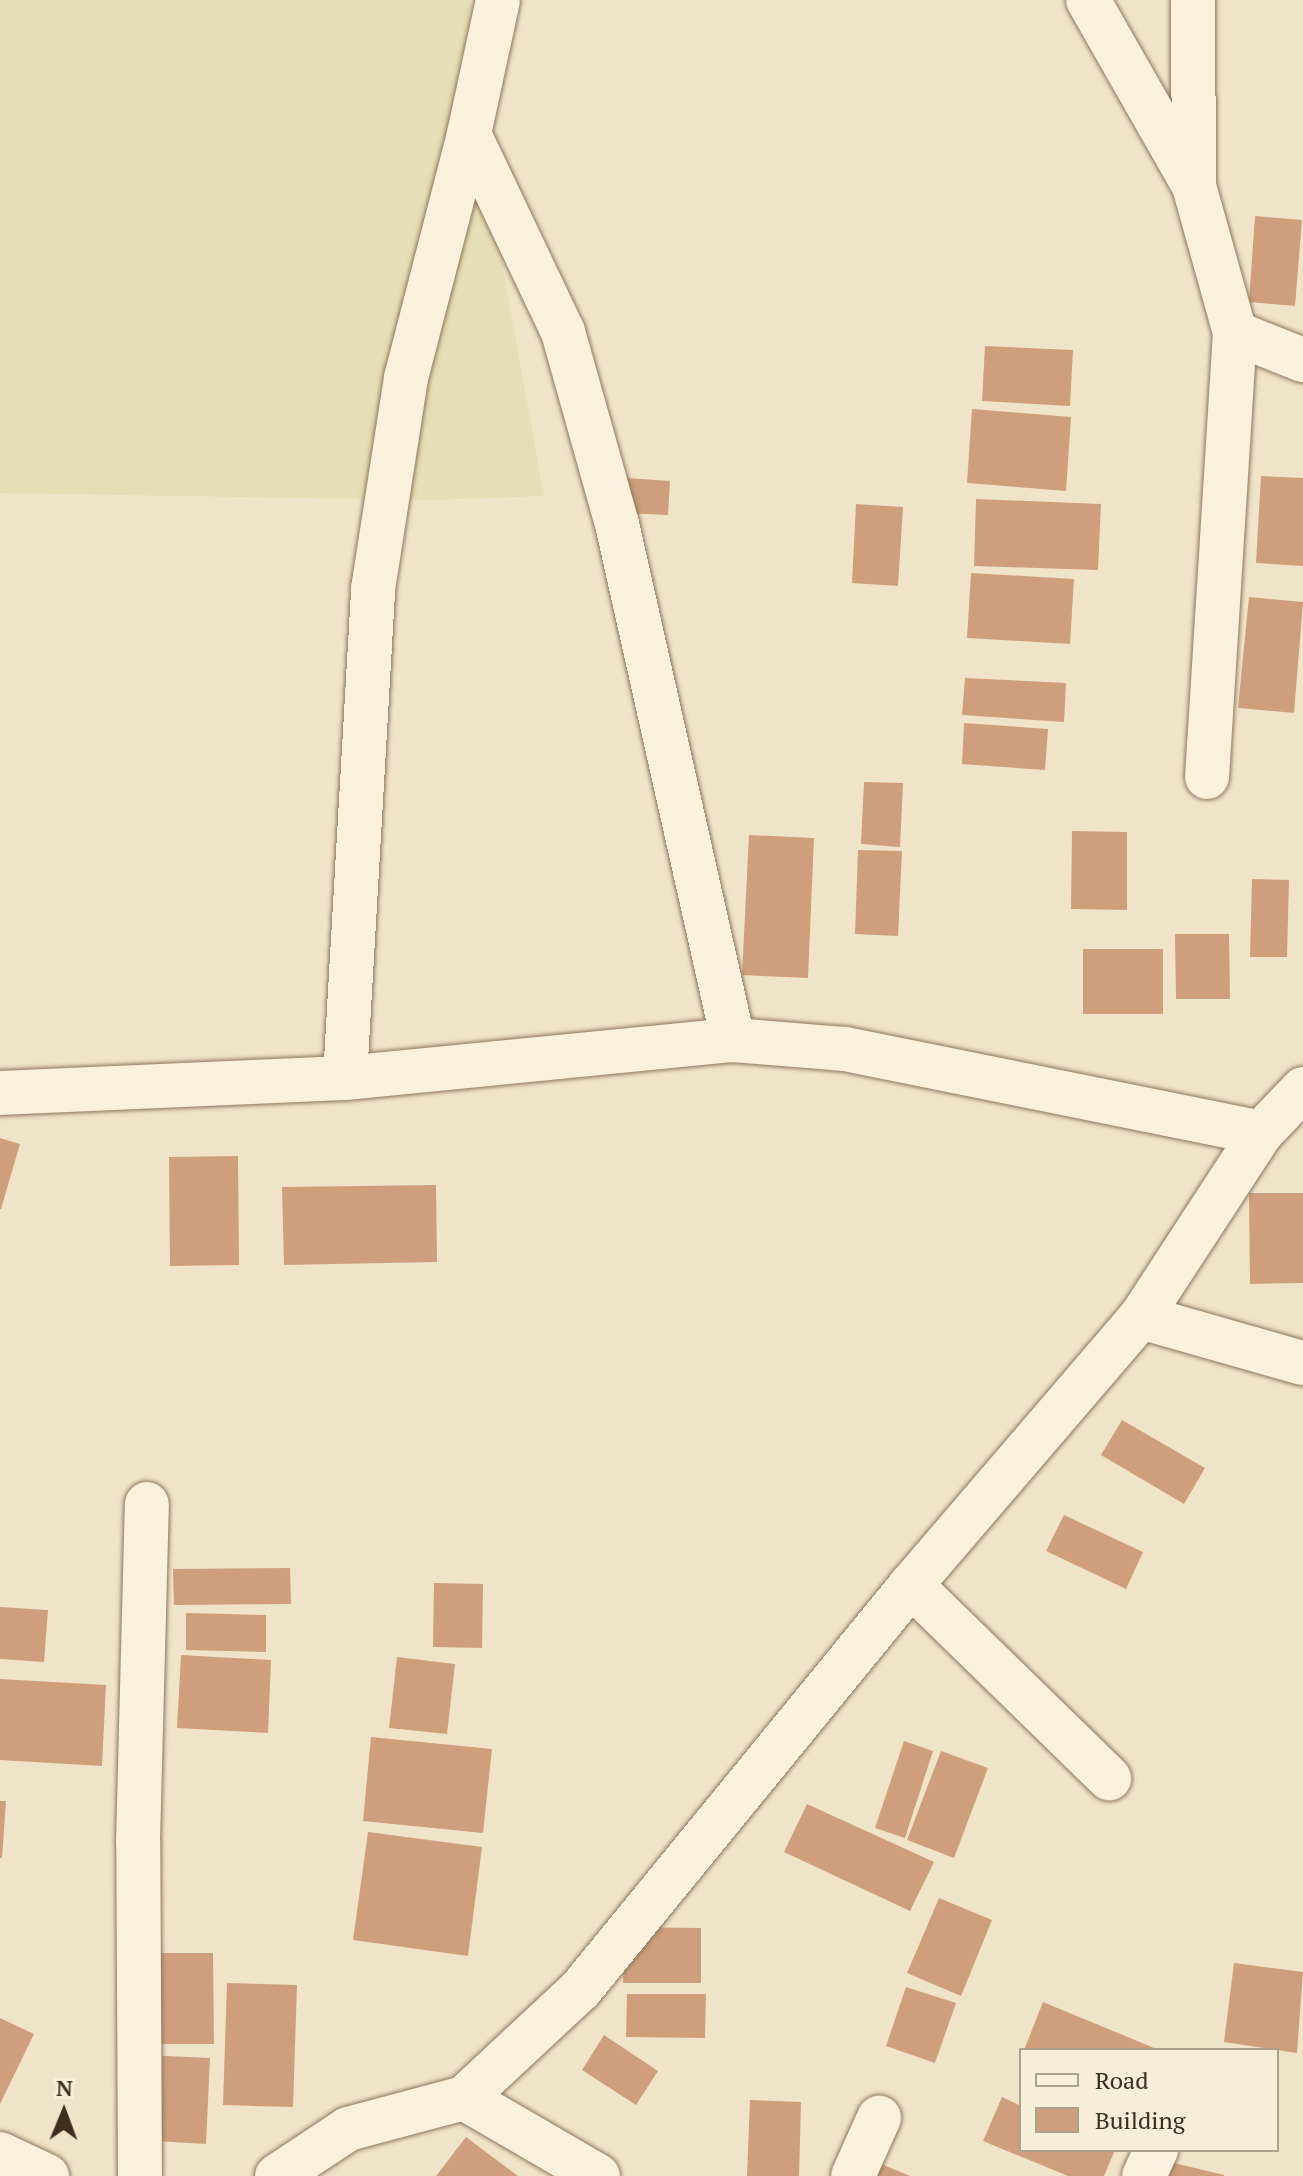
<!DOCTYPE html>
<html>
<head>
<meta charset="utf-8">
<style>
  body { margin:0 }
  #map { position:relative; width:1303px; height:2176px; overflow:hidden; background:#f0e4c8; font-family:"PT Serif",serif }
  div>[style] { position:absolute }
  .farmland>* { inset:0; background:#e6deb5 }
  .building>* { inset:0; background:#cf9f7d }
  .roads { filter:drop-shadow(0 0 2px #8d765c) drop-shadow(0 0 2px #8d765c) }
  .street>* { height:44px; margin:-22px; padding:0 22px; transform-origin:22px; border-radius:22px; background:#faf1dc }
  span { translate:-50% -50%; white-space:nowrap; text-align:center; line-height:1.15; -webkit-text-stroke:6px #f7eed8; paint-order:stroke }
  .legend { position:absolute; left:1019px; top:2048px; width:260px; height:104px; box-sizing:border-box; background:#f7eed8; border:2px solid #ada18e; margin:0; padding:10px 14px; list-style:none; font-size:24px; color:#3d2e20 }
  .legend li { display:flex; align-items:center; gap:16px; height:40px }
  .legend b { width:40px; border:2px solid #ada18e }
  .north { position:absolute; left:24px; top:2072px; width:80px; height:80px; -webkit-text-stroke:6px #f7eed8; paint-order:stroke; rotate:1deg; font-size:22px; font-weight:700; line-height:32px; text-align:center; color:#3d2e20 }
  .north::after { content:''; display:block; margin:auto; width:28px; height:36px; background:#3d2e20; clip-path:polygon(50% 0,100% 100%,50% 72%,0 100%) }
</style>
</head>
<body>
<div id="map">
  <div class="farmland">
    <i style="clip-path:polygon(0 0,471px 0,464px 53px,544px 496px,428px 500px,0 493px)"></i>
  </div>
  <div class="building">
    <i style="clip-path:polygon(1255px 216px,1302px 220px,1295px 306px,1249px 302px)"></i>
    <i style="clip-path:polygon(985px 346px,1073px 350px,1070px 406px,982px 401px)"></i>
    <i style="clip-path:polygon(972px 409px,1071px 417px,1066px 491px,967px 483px)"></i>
    <i style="clip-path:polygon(1261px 476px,1303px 478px,1303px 566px,1256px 563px)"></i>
    <i style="clip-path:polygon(627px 478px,670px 481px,668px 515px,625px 513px)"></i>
    <i style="clip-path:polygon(976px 499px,1101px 504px,1098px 570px,974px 566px)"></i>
    <i style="clip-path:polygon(856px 504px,903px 507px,898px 586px,852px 583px)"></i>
    <i style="clip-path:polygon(971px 573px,1074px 579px,1070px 644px,967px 638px)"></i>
    <i style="clip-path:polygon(1249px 597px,1303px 602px,1294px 713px,1238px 708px)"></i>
    <i style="clip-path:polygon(965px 678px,1066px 683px,1064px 722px,962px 715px)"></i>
    <i style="clip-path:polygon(964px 723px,1048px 729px,1045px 770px,962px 764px)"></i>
    <i style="clip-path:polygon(864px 782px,903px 783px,900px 847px,861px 844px)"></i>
    <i style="clip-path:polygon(1072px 831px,1127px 832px,1127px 910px,1071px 909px)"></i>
    <i style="clip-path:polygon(749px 835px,814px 838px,808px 978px,742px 975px)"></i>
    <i style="clip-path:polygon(858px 850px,902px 851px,898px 936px,855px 934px)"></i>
    <i style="clip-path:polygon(1252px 879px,1289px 880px,1287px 957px,1250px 957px)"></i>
    <i style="clip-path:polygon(1175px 934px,1229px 934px,1230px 999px,1176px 999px)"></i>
    <i style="clip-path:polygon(1083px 949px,1163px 949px,1163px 1014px,1083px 1014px)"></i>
    <i style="clip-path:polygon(0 1138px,20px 1144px,1px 1209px,0 1209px)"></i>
    <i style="clip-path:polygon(238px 1156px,239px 1265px,170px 1266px,169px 1157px)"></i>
    <i style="clip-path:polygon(436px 1185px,437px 1262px,284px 1265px,282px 1187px)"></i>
    <i style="clip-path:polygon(1249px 1193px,1303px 1193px,1303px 1283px,1250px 1284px)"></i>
    <i style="clip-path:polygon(1122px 1420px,1205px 1468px,1184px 1504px,1101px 1455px)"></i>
    <i style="clip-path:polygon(1064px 1515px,1143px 1552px,1126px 1589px,1046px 1551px)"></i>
    <i style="clip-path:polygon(290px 1568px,291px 1604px,174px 1605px,173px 1569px)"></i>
    <i style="clip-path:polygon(434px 1583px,483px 1584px,482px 1648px,433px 1647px)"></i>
    <i style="clip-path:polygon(0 1607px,48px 1610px,44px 1662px,0 1659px)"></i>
    <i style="clip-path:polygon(186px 1613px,266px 1615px,266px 1652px,186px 1650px)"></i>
    <i style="clip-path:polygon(181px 1655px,271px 1660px,268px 1733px,177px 1728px)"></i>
    <i style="clip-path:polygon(397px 1657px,455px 1664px,447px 1734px,389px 1728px)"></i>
    <i style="clip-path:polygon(0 1679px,106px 1685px,102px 1766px,0 1760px)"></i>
    <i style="clip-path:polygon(371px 1737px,492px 1749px,483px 1833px,363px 1821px)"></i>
    <i style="clip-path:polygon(904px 1741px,933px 1751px,905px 1838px,875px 1828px)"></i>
    <i style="clip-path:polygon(941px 1751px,988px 1768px,954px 1858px,907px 1840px)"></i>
    <i style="clip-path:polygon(0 1801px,6px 1801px,2px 1858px,0 1858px)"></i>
    <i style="clip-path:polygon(807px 1804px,934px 1862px,910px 1911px,784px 1852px)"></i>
    <i style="clip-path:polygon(368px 1832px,482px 1847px,468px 1956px,353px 1940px)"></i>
    <i style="clip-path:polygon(939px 1898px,992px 1920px,961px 1996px,907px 1973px)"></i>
    <i style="clip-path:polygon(624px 1927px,701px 1928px,701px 1983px,623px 1983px)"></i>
    <i style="clip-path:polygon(153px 1953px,213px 1953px,214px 2044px,153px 2044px)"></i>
    <i style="clip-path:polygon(1234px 1963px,1303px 1972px,1297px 2053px,1224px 2042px)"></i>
    <i style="clip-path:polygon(227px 1983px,297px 1985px,293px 2107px,223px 2105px)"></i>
    <i style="clip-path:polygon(906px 1987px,956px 2003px,935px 2063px,886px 2046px)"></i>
    <i style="clip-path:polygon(627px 1994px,706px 1994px,705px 2038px,626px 2037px)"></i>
    <i style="clip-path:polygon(1043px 2002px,1159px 2050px,1024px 2050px)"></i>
    <i style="clip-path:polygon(0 2018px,34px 2034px,0 2104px)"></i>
    <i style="clip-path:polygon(604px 2035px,658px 2071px,636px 2105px,582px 2070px)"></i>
    <i style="clip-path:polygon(145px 2055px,210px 2058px,206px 2144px,141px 2140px)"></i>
    <i style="clip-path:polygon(1002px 2097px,1021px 2106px,1021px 2150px,1115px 2150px,1104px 2176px,1068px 2176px,983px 2141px)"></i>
    <i style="clip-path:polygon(750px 2100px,801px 2102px,799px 2176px,747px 2176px)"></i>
    <i style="clip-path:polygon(466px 2137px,518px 2176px,436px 2176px)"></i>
    <i style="clip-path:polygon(874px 2161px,910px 2176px,868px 2176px)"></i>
    <i style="clip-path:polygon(1170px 2162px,1224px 2175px,1224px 2176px,1167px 2176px)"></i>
  </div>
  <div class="roads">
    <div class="street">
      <i style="left:1088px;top:0;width:214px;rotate:60.3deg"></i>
      <i style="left:1194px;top:186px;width:153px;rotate:74.4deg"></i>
      <i style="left:1235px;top:333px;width:73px;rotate:21.7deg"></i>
      <i style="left:1193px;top:0;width:184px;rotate:89.7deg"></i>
      <i style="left:469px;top:134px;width:219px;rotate:64.6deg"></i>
      <i style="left:563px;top:332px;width:199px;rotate:74.3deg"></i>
      <i style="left:617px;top:524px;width:529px;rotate:77.33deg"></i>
      <i style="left:1207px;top:777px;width:445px;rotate:-86.4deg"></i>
      <i style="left:345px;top:1078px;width:490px;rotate:-86.7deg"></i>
      <i style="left:373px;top:589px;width:214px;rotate:-81.1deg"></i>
      <i style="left:406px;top:378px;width:252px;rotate:-75.5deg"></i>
      <i style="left:469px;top:134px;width:137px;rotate:-77.8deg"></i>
      <i style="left:0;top:1093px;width:345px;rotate:-2.5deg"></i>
      <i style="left:345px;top:1078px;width:390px;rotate:-5.6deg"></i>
      <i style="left:733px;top:1040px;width:112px;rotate:4.6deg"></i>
      <i style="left:845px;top:1049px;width:424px;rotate:11.4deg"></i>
      <i style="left:1141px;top:1317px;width:168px;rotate:15.9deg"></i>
      <i style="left:911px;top:1585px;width:277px;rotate:44.3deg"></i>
      <i style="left:464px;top:2098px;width:155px;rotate:30.2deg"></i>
      <i style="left:0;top:2154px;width:52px;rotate:25.1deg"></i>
      <i style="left:140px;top:2176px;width:334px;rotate:-90.3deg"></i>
      <i style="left:138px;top:1842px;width:338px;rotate:-88.5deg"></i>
      <i style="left:277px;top:2176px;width:85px;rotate:-33.5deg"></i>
      <i style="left:348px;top:2129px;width:120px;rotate:-15deg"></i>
      <i style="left:464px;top:2098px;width:158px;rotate:-43deg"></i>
      <i style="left:580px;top:1990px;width:523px;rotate:-50.74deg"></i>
      <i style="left:911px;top:1585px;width:353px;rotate:-49.4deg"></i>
      <i style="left:1141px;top:1317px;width:220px;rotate:-56.9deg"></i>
      <i style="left:1261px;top:1133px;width:61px;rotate:-46.3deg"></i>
      <i style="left:853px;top:2176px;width:64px;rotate:-65.9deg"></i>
      <i style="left:1144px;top:2176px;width:29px;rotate:-65deg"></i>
    </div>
  </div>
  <ul class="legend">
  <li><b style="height:10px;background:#faf1dc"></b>Road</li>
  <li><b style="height:22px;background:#cf9f7d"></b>Building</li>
  </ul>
  <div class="north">N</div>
</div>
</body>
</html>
